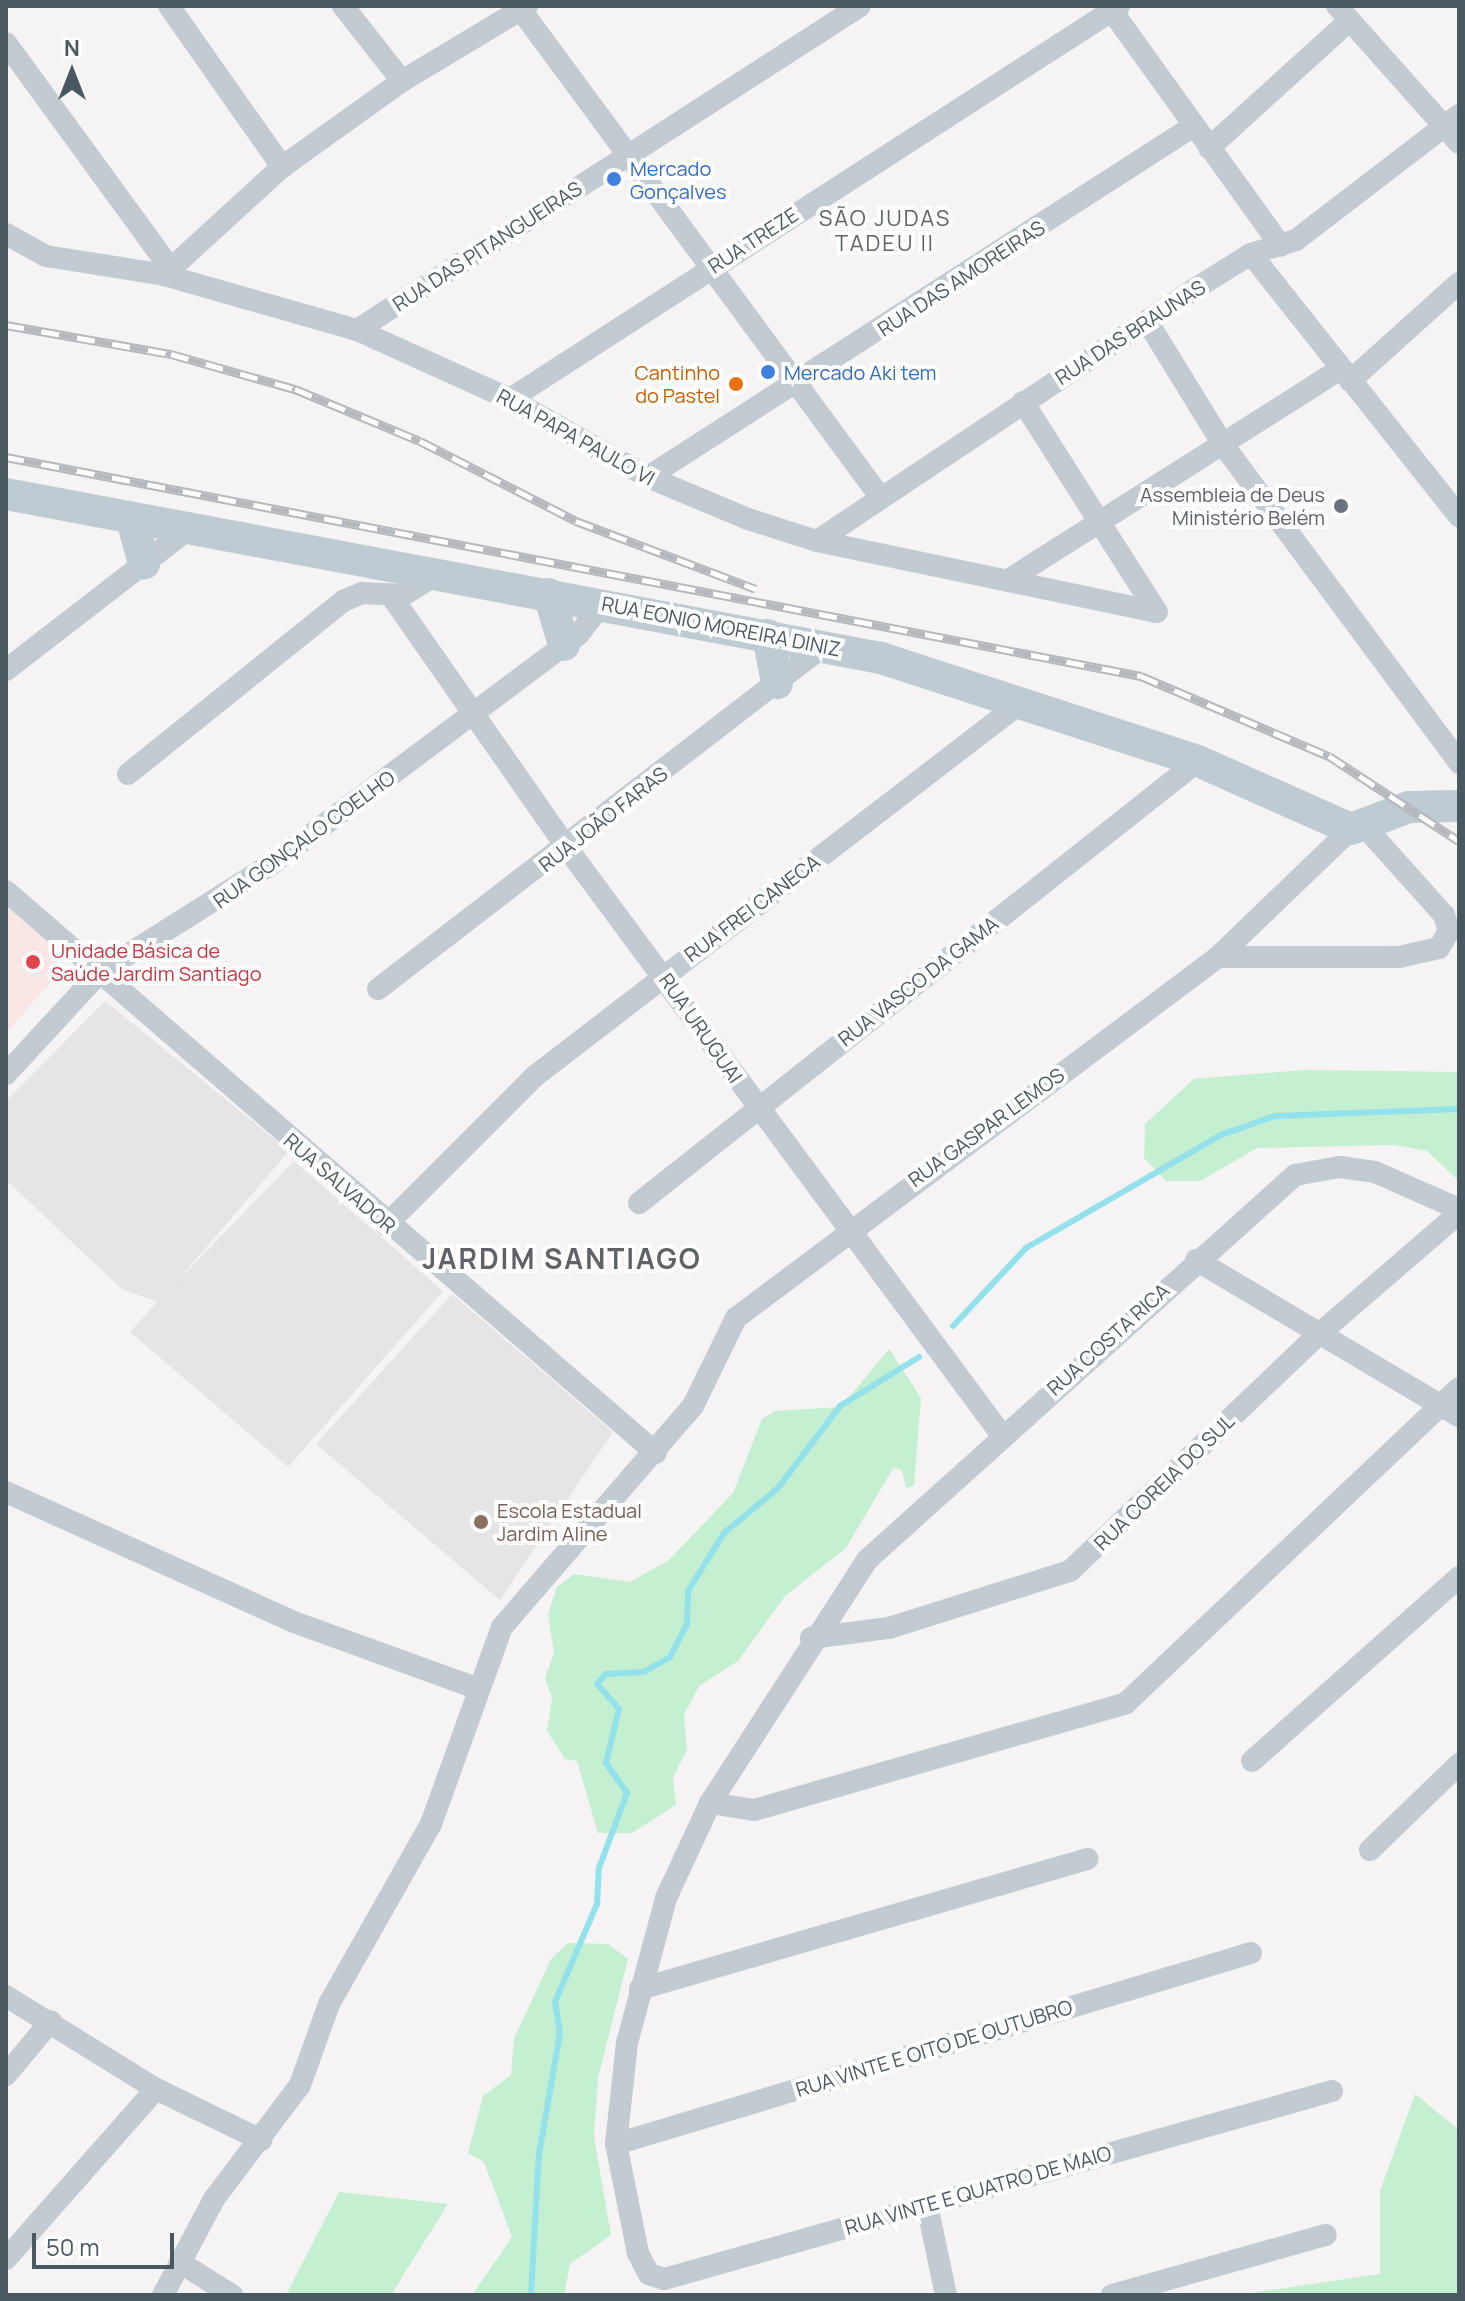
<!DOCTYPE html>
<html>
<head>
<meta charset="utf-8">
<style>
  body { margin:0 }
  #map { position:relative; width:1465px; height:2301px; overflow:hidden; background:#f5f3f3; font-family:Manrope,sans-serif }
  div>[style] { position:absolute }
  .education>* { inset:0; background:#e6e4e5 }
  .medical>* { inset:0; background:#fbe6e6 }
  .green>* { inset:0; background:#c4efd1 }
  .stream>* { height:6px; margin:-3px; padding:0 3px; transform-origin:3px; border-radius:3px; background:#93e1eb }
  .minor>* { height:22px; margin:-11px; padding:0 11px; transform-origin:11px; border-radius:11px; background:#c1cbd1 }
  .secondary>* { height:32px; margin:-16px; padding:0 16px; transform-origin:16px; border-radius:16px; background:#bfcbd3 }
  .rail>* { height:9px; margin-top:-4.5px; transform-origin:0; background:repeating-linear-gradient(90deg,#fff 0 18px,#b5b8bc 0 36px); box-sizing:border-box; border-block:2px solid #b5b8bc }
  .dots>* { width:22px; height:22px; translate:-50% -50%; box-sizing:border-box; border:4px solid #fff; border-radius:50% }
  span { translate:-50% -50%; white-space:nowrap; text-align:center; line-height:1.15; -webkit-text-stroke:8px #fff; paint-order:stroke }
  .shop-label { font-size:20px; color:#366cbe }
  .left { translate:0 -50%; text-align:left }
  .street-label { font-size:20px; color:#4a5860 }
  .food-label { font-size:20px; color:#c56008 }
  .right { translate:-100% -50%; text-align:right }
  .worship-label { font-size:20px; color:#5b616d }
  .health-label { font-size:20px; color:#be3a42 }
  .education-label { font-size:20px; color:#785e54 }
  .neighbourhood-label { font-size:22px; color:#5f6367; letter-spacing:2px }
  .district-label { font-size:28px; color:#5f6367; font-weight:700; letter-spacing:2px }
  .frame { position:absolute; inset:0; border:8px solid #4a5860; pointer-events:none }
  .north { position:absolute; left:32px; top:32px; width:80px; height:80px; -webkit-text-stroke:6px #fff; paint-order:stroke; rotate:0deg; font-size:22px; font-weight:700; line-height:32px; text-align:center; color:#4a5860 }
  .north::after { content:''; display:block; margin:auto; width:28px; height:36px; background:#4a5860; clip-path:polygon(50% 0,100% 100%,50% 72%,0 100%) }
  .scale { position:absolute; left:32px; top:2233px; width:142px; height:36px; box-sizing:border-box; border:4px solid #4a5860; border-top:0; padding-left:10px; font-size:24px; line-height:28px; white-space:nowrap; color:#4a5860; -webkit-text-stroke:6px #fff; paint-order:stroke }
</style>
</head>
<body>
<div id="map">
  <div class="education">
    <i style="clip-path:polygon(105px 1001px,289px 1151px,173px 1286px,294px 1161px,443px 1291px,288px 1467px,130px 1332px,157px 1302px,122px 1289px,6px 1180px,6px 1101px)"></i>
    <i style="clip-path:polygon(452px 1294px,613px 1432px,500px 1600px,316px 1444px)"></i>
  </div>
  <div class="medical">
    <i style="clip-path:polygon(6px 906px,60px 951px,58px 974px,6px 1033px)"></i>
  </div>
  <div class="green">
    <i style="clip-path:polygon(1304px 1070px,1459px 1072px,1459px 1181px,1427px 1151px,1394px 1145px,1257px 1148px,1200px 1181px,1166px 1181px,1144px 1158px,1145px 1124px,1194px 1079px)"></i>
    <i style="clip-path:polygon(889px 1349px,921px 1398px,914px 1486px,906px 1488px,902px 1470px,893px 1468px,846px 1548px,785px 1596px,738px 1661px,699px 1686px,684px 1715px,687px 1750px,673px 1777px,676px 1805px,632px 1833px,598px 1833px,577px 1761px,565px 1759px,547px 1731px,552px 1698px,545px 1678px,554px 1653px,548px 1614px,557px 1587px,574px 1574px,630px 1582px,669px 1560px,733px 1493px,762px 1419px,775px 1411px,841px 1407px)"></i>
    <i style="clip-path:polygon(568px 1943px,608px 1944px,628px 1959px,598px 2078px,594px 2137px,611px 2235px,570px 2264px,564px 2295px,472px 2295px,512px 2237px,484px 2162px,468px 2153px,483px 2096px,511px 2075px,514px 2039px,551px 1959px)"></i>
    <i style="clip-path:polygon(1415px 2094px,1459px 2130px,1459px 2295px,1237px 2295px,1380px 2274px,1380px 2191px)"></i>
    <i style="clip-path:polygon(339px 2192px,448px 2204px,391px 2295px,286px 2295px)"></i>
  </div>
  <div class="stream">
    <i style="left:953px;top:1326px;width:107px;rotate:-46.9deg"></i>
    <i style="left:1026px;top:1248px;width:225px;rotate:-30.1deg"></i>
    <i style="left:1221px;top:1135px;width:57px;rotate:-19.4deg"></i>
    <i style="left:1275px;top:1116px;width:184px;rotate:-2.2deg"></i>
    <i style="left:531px;top:2295px;width:141px;rotate:-86.8deg"></i>
    <i style="left:539px;top:2154px;width:123px;rotate:-80.2deg"></i>
    <i style="left:560px;top:2033px;width:31px;rotate:-99deg"></i>
    <i style="left:555px;top:2002px;width:107px;rotate:-66.8deg"></i>
    <i style="left:597px;top:1904px;width:36px;rotate:-87deg"></i>
    <i style="left:599px;top:1868px;width:80px;rotate:-69.5deg"></i>
    <i style="left:627px;top:1793px;width:37px;rotate:-125deg"></i>
    <i style="left:606px;top:1763px;width:56px;rotate:-76.5deg"></i>
    <i style="left:619px;top:1709px;width:33px;rotate:-131deg"></i>
    <i style="left:597px;top:1684px;width:13px;rotate:-48deg"></i>
    <i style="left:606px;top:1674px;width:38px;rotate:-3deg"></i>
    <i style="left:644px;top:1672px;width:30px;rotate:-30deg"></i>
    <i style="left:670px;top:1657px;width:37px;rotate:-63deg"></i>
    <i style="left:687px;top:1624px;width:33px;rotate:-88deg"></i>
    <i style="left:688px;top:1591px;width:68px;rotate:-58.2deg"></i>
    <i style="left:724px;top:1533px;width:70px;rotate:-39.8deg"></i>
    <i style="left:778px;top:1488px;width:103px;rotate:-52.9deg"></i>
    <i style="left:840px;top:1406px;width:93px;rotate:-31.8deg"></i>
  </div>
  <div class="minor">
    <i style="left:169px;top:6px;width:197px;rotate:54.9deg"></i>
    <i style="left:343px;top:6px;width:95px;rotate:51.8deg"></i>
    <i style="left:518px;top:6px;width:611px;rotate:53.58deg"></i>
    <i style="left:1337px;top:6px;width:183px;rotate:48.3deg"></i>
    <i style="left:1112px;top:11px;width:289px;rotate:54.3deg"></i>
    <i style="left:6px;top:43px;width:280px;rotate:53.9deg"></i>
    <i style="left:1209px;top:148px;width:190px;rotate:-42.2deg"></i>
    <i style="left:6px;top:234px;width:46px;rotate:28.8deg"></i>
    <i style="left:46px;top:256px;width:120px;rotate:9.1deg"></i>
    <i style="left:164px;top:275px;width:201px;rotate:15.9deg"></i>
    <i style="left:357px;top:330px;width:168px;rotate:24.3deg"></i>
    <i style="left:510px;top:399px;width:159px;rotate:29.5deg"></i>
    <i style="left:648px;top:477px;width:108px;rotate:22.8deg"></i>
    <i style="left:748px;top:519px;width:72px;rotate:17.7deg"></i>
    <i style="left:817px;top:541px;width:347px;rotate:11.8deg"></i>
    <i style="left:1251px;top:254px;width:335px;rotate:51.6deg"></i>
    <i style="left:164px;top:275px;width:160px;rotate:-42.5deg"></i>
    <i style="left:282px;top:167px;width:148px;rotate:-35.6deg"></i>
    <i style="left:402px;top:81px;width:146px;rotate:-31deg"></i>
    <i style="left:1147px;top:321px;width:147px;rotate:58.4deg"></i>
    <i style="left:1224px;top:446px;width:395px;rotate:53.4deg"></i>
    <i style="left:357px;top:330px;width:598px;rotate:-32.79deg"></i>
    <i style="left:1350px;top:381px;width:147px;rotate:-42deg"></i>
    <i style="left:510px;top:399px;width:725px;rotate:-32.83deg"></i>
    <i style="left:1023px;top:402px;width:249px;rotate:57.5deg"></i>
    <i style="left:648px;top:477px;width:647px;rotate:-32.76deg"></i>
    <i style="left:817px;top:541px;width:452px;rotate:-33.7deg"></i>
    <i style="left:1193px;top:290px;width:68px;rotate:-31.8deg"></i>
    <i style="left:1251px;top:254px;width:47px;rotate:-17.3deg"></i>
    <i style="left:1296px;top:240px;width:205px;rotate:-37.5deg"></i>
    <i style="left:1008px;top:580px;width:394px;rotate:-32.4deg"></i>
    <i style="left:392px;top:597px;width:306px;rotate:55.1deg"></i>
    <i style="left:567px;top:848px;width:729px;rotate:53.48deg"></i>
    <i style="left:6px;top:670px;width:227px;rotate:-37.7deg"></i>
    <i style="left:128px;top:774px;width:276px;rotate:-38.8deg"></i>
    <i style="left:343px;top:601px;width:21px;rotate:-23deg"></i>
    <i style="left:362px;top:593px;width:41px;rotate:2.8deg"></i>
    <i style="left:403px;top:595px;width:39px;rotate:-31deg"></i>
    <i style="left:6px;top:891px;width:859px;rotate:40.85deg"></i>
    <i style="left:1218px;top:957px;width:181px"></i>
    <i style="left:1399px;top:957px;width:41px;rotate:-12.7deg"></i>
    <i style="left:1439px;top:948px;width:20px;rotate:-60deg"></i>
    <i style="left:1449px;top:931px;width:17px;rotate:-107deg"></i>
    <i style="left:1444px;top:915px;width:117px;rotate:-131.9deg"></i>
    <i style="left:378px;top:989px;width:564px;rotate:-37.58deg"></i>
    <i style="left:6px;top:1074px;width:139px;rotate:-47.3deg"></i>
    <i style="left:100px;top:972px;width:204px;rotate:-32.2deg"></i>
    <i style="left:273px;top:863px;width:381px;rotate:-36.8deg"></i>
    <i style="left:578px;top:635px;width:41px;rotate:-52deg"></i>
    <i style="left:639px;top:1203px;width:713px;rotate:-38.33deg"></i>
    <i style="left:386px;top:1225px;width:211px;rotate:-45deg"></i>
    <i style="left:535px;top:1076px;width:615px;rotate:-37.54deg"></i>
    <i style="left:1196px;top:1260px;width:306px;rotate:30.7deg"></i>
    <i style="left:6px;top:1492px;width:316px;rotate:24.3deg"></i>
    <i style="left:294px;top:1622px;width:194px;rotate:19.9deg"></i>
    <i style="left:811px;top:1638px;width:79px;rotate:-7.3deg"></i>
    <i style="left:889px;top:1628px;width:190px;rotate:-17.5deg"></i>
    <i style="left:1070px;top:1571px;width:344px;rotate:-43.6deg"></i>
    <i style="left:1319px;top:1334px;width:185px;rotate:-40.8deg"></i>
    <i style="left:1252px;top:1761px;width:277px;rotate:-41.6deg"></i>
    <i style="left:710px;top:1803px;width:45px;rotate:9deg"></i>
    <i style="left:754px;top:1810px;width:387px;rotate:-16deg"></i>
    <i style="left:1126px;top:1703px;width:458px;rotate:-43.4deg"></i>
    <i style="left:1370px;top:1850px;width:124px;rotate:-44deg"></i>
    <i style="left:640px;top:1989px;width:466px;rotate:-16.2deg"></i>
    <i style="left:6px;top:1996px;width:176px;rotate:31.8deg"></i>
    <i style="left:156px;top:2089px;width:117px;rotate:25.9deg"></i>
    <i style="left:6px;top:2075px;width:70px;rotate:-50.2deg"></i>
    <i style="left:1332px;top:2091px;width:694px;rotate:164.28deg"></i>
    <i style="left:664px;top:2279px;width:16px;rotate:-162deg"></i>
    <i style="left:649px;top:2274px;width:24px;rotate:-118deg"></i>
    <i style="left:638px;top:2253px;width:111px;rotate:-101.4deg"></i>
    <i style="left:616px;top:2144px;width:102px;rotate:-83.8deg"></i>
    <i style="left:627px;top:2043px;width:150px;rotate:-74.9deg"></i>
    <i style="left:666px;top:1898px;width:105px;rotate:-65.1deg"></i>
    <i style="left:710px;top:1803px;width:289px;rotate:-57.1deg"></i>
    <i style="left:867px;top:1560px;width:576px;rotate:-41.97deg"></i>
    <i style="left:1295px;top:1175px;width:46px;rotate:-10.1deg"></i>
    <i style="left:1340px;top:1167px;width:35px;rotate:8deg"></i>
    <i style="left:1375px;top:1172px;width:92px;rotate:23.8deg"></i>
    <i style="left:616px;top:2144px;width:663px;rotate:-16.74deg"></i>
    <i style="left:927px;top:2205px;width:92px;rotate:78.1deg"></i>
    <i style="left:6px;top:2259px;width:227px;rotate:-48.6deg"></i>
    <i style="left:184px;top:2265px;width:57px;rotate:32deg"></i>
    <i style="left:163px;top:2295px;width:109px;rotate:-62deg"></i>
    <i style="left:214px;top:2199px;width:143px;rotate:-53deg"></i>
    <i style="left:300px;top:2085px;width:86px;rotate:-70.3deg"></i>
    <i style="left:329px;top:2004px;width:207px;rotate:-60.5deg"></i>
    <i style="left:431px;top:1824px;width:209px;rotate:-70.2deg"></i>
    <i style="left:502px;top:1627px;width:292px;rotate:-49.2deg"></i>
    <i style="left:693px;top:1406px;width:98px;rotate:-64deg"></i>
    <i style="left:736px;top:1318px;width:602px;rotate:-36.83deg"></i>
    <i style="left:1218px;top:957px;width:185px;rotate:-43.9deg"></i>
    <i style="left:1112px;top:2295px;width:222px;rotate:-15.7deg"></i>
  </div>
  <div class="secondary">
    <i style="left:6px;top:494px;width:890px;rotate:10.62deg"></i>
    <i style="left:881px;top:658px;width:333px;rotate:18deg"></i>
    <i style="left:1198px;top:761px;width:167px;rotate:24deg"></i>
    <i style="left:1351px;top:829px;width:62px;rotate:-20.8deg"></i>
    <i style="left:1409px;top:807px;width:50px;rotate:-1.1deg"></i>
    <i style="left:132px;top:520px;width:45px;rotate:74.4deg"></i>
    <i style="left:549px;top:594px;width:53px;rotate:73.6deg"></i>
    <i style="left:768px;top:635px;width:49px;rotate:79.4deg"></i>
  </div>
  <div class="rail">
    <i style="left:6px;top:325px;width:168px;rotate:10deg"></i>
    <i style="left:171px;top:354px;width:129px;rotate:15.8deg"></i>
    <i style="left:295px;top:389px;width:135px;rotate:22.6deg"></i>
    <i style="left:420px;top:441px;width:175px;rotate:27.1deg"></i>
    <i style="left:576px;top:521px;width:192px;rotate:20.7deg"></i>
    <i style="left:6px;top:457px;width:1156px;rotate:10.92deg"></i>
    <i style="left:1141px;top:676px;width:204px;rotate:23.1deg"></i>
    <i style="left:1329px;top:756px;width:155px;rotate:33.2deg"></i>
  </div>
  <div class="dots">
    <i style="left:614px;top:179px;background:#3f7fe0"></i>
    <i style="left:768px;top:372px;background:#3f7fe0"></i>
    <i style="left:736px;top:384px;background:#e8710a"></i>
    <i style="left:1341px;top:506px;background:#6b7280"></i>
    <i style="left:33px;top:962px;background:#e0444e"></i>
    <i style="left:481px;top:1522px;background:#8d6e63"></i>
  </div>
  <div class="shop-label">
    <span class="left" style="left:630px;top:180px">Mercado<br>Gonçalves</span>
    <span class="left" style="left:784px;top:372px">Mercado Aki tem</span>
  </div>
  <div class="street-label">
    <span style="left:753px;top:240px;rotate:-33deg">RUA TREZE</span>
    <span style="left:487px;top:246px;rotate:-33deg">RUA DAS PITANGUEIRAS</span>
    <span style="left:961px;top:278px;rotate:-33deg">RUA DAS AMOREIRAS</span>
    <span style="left:1130px;top:332px;rotate:-33deg">RUA DAS BRAUNAS</span>
    <span style="left:576px;top:437px;rotate:29deg">RUA PAPA PAULO VI</span>
    <span style="left:721px;top:626px;rotate:11deg">RUA EONIO MOREIRA DINIZ</span>
    <span style="left:603px;top:819px;rotate:-38deg">RUA JOÃO FARAS</span>
    <span style="left:304px;top:839px;rotate:-36deg">RUA GONÇALO COELHO</span>
    <span style="left:752px;top:908px;rotate:-37deg">RUA FREI CANECA</span>
    <span style="left:918px;top:981px;rotate:-38deg">RUA VASCO DA GAMA</span>
    <span style="left:701px;top:1028px;rotate:55deg">RUA URUGUAI</span>
    <span style="left:986px;top:1127px;rotate:-36deg">RUA GASPAR LEMOS</span>
    <span style="left:340px;top:1183px;rotate:41deg">RUA SALVADOR</span>
    <span style="left:1108px;top:1339px;rotate:-42deg">RUA COSTA RICA</span>
    <span style="left:1164px;top:1482px;rotate:-44deg">RUA COREIA DO SUL</span>
    <span style="left:934px;top:2048px;rotate:-17deg">RUA VINTE E OITO DE OUTUBRO</span>
    <span style="left:978px;top:2190px;rotate:-16deg">RUA VINTE E QUATRO DE MAIO</span>
  </div>
  <div class="food-label">
    <span class="right" style="left:720px;top:384px">Cantinho<br>do Pastel</span>
  </div>
  <div class="worship-label">
    <span class="right" style="left:1325px;top:506px">Assembleia de Deus<br>Ministério Belém</span>
  </div>
  <div class="health-label">
    <span class="left" style="left:51px;top:962px">Unidade Básica de<br>Saúde Jardim Santiago</span>
  </div>
  <div class="education-label">
    <span class="left" style="left:497px;top:1522px">Escola Estadual<br>Jardim Aline</span>
  </div>
  <div class="neighbourhood-label">
    <span style="left:885px;top:231px">SÃO JUDAS<br>TADEU II</span>
  </div>
  <div class="district-label">
    <span style="left:562px;top:1258px">JARDIM SANTIAGO</span>
  </div>
  <div class="frame"></div>
  <div class="north">N</div>
  <div class="scale">50 m</div>
</div>
</body>
</html>
